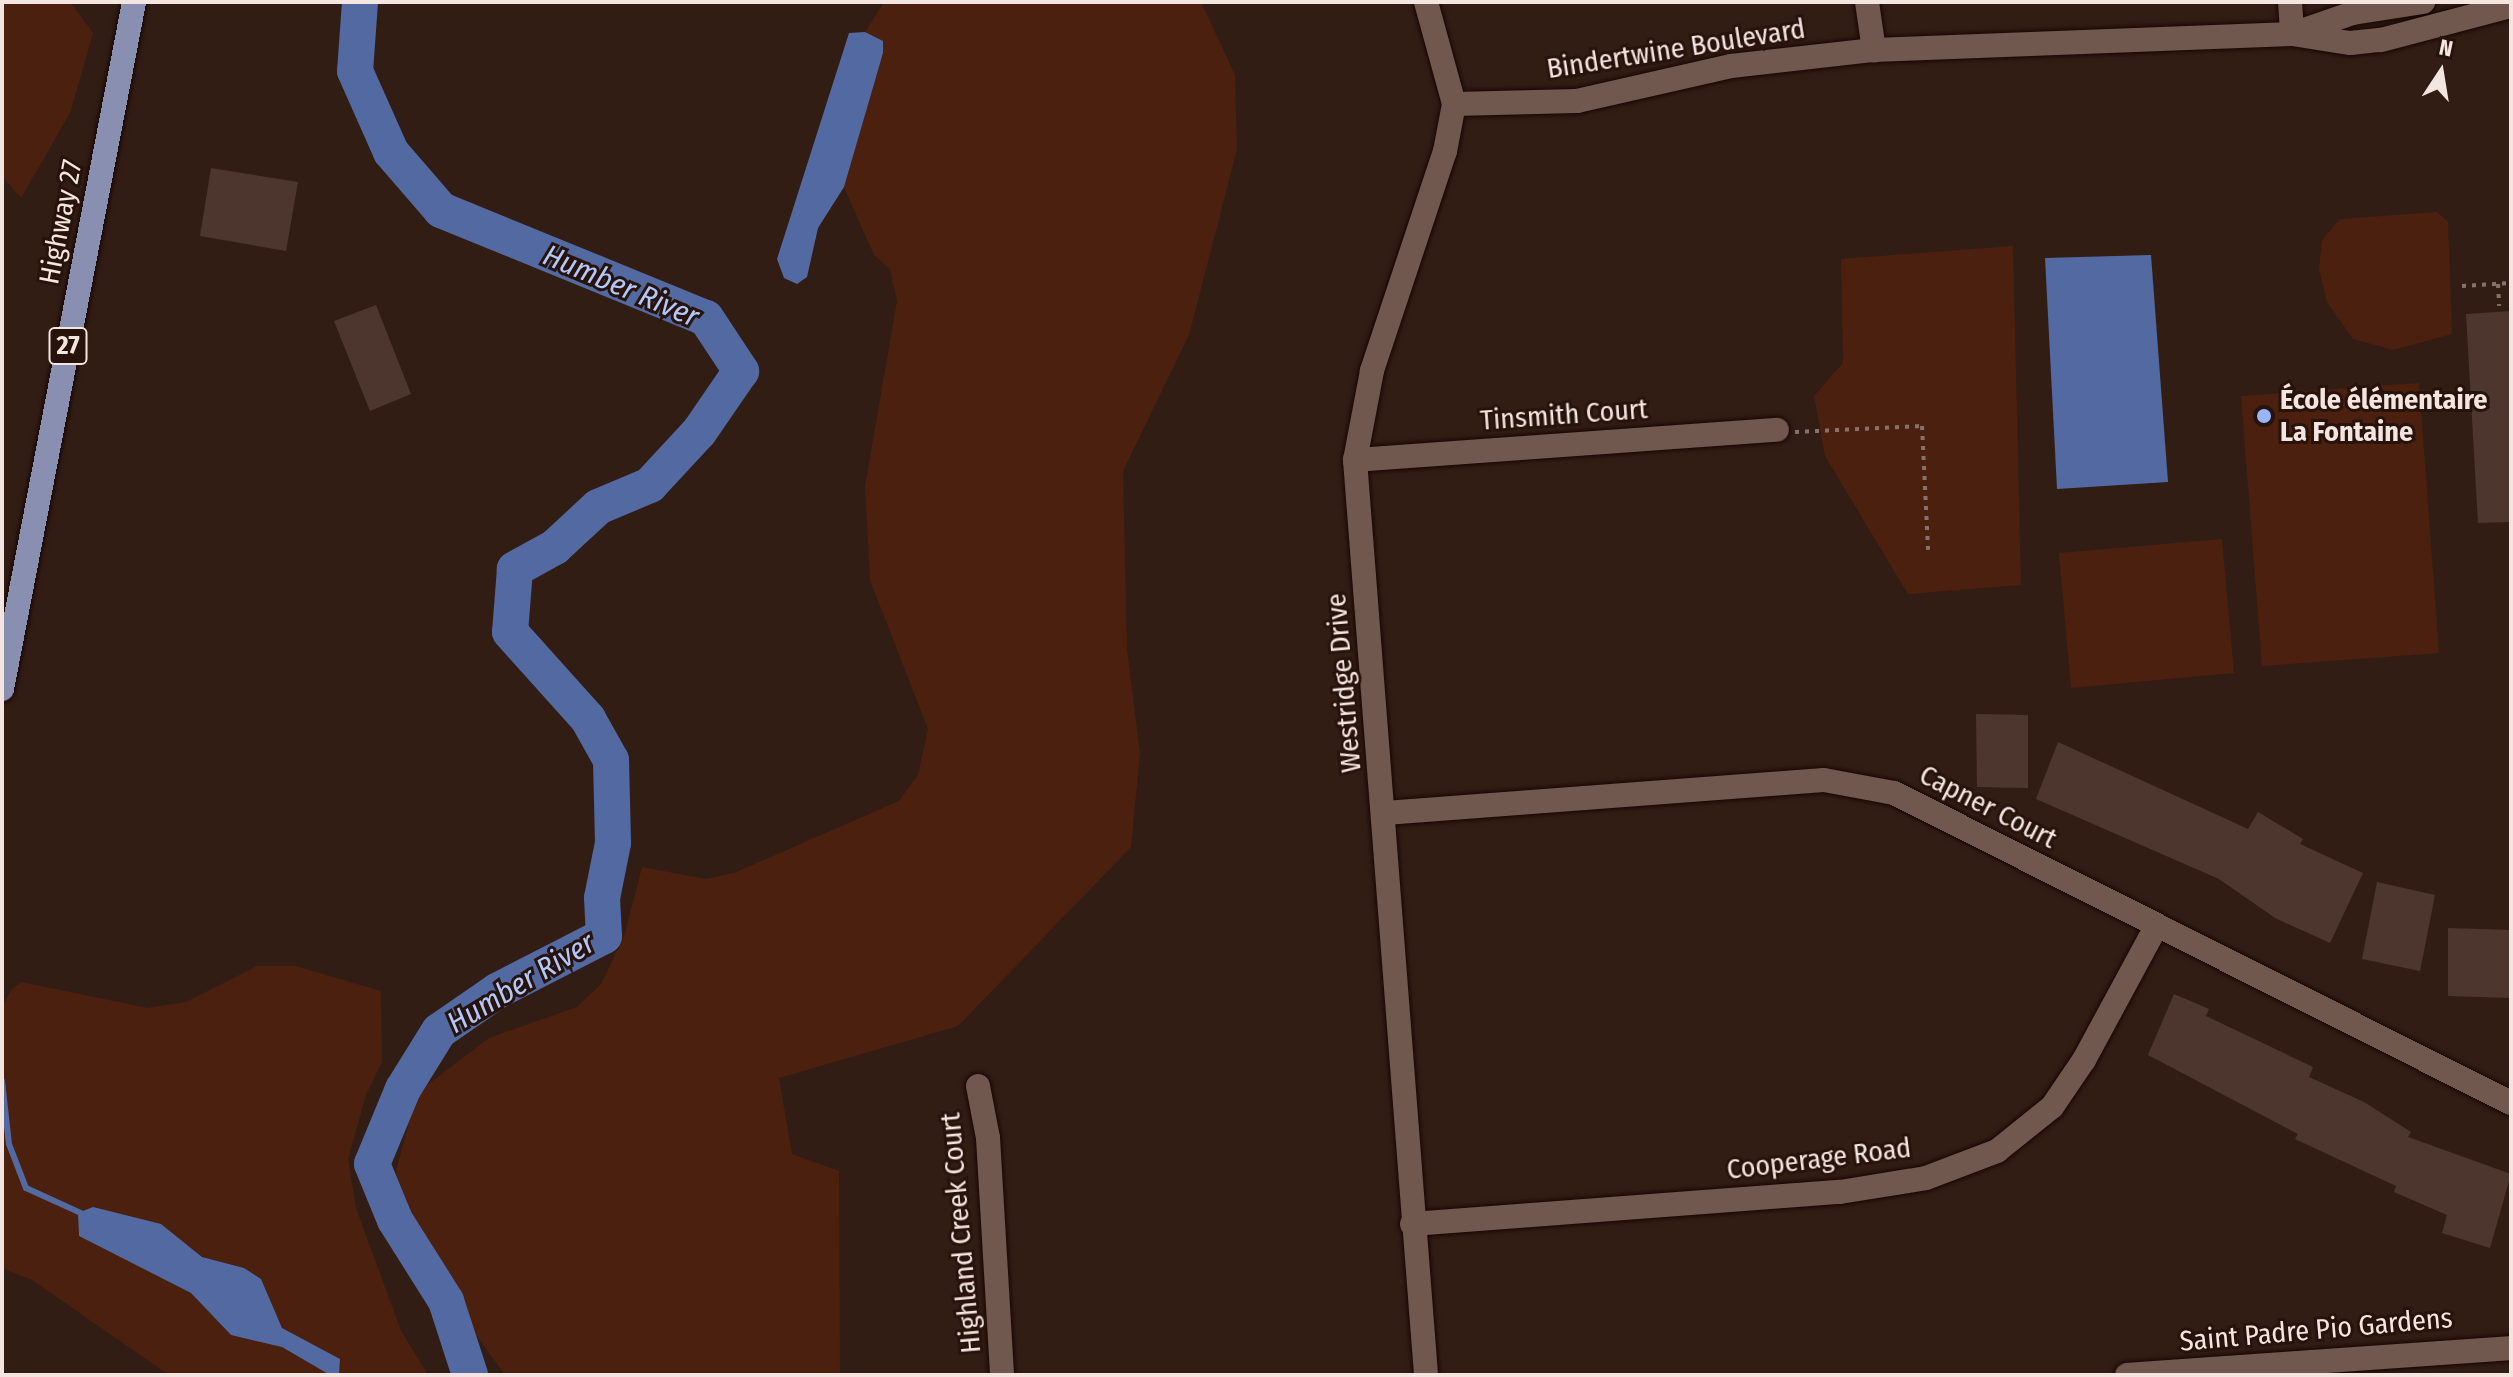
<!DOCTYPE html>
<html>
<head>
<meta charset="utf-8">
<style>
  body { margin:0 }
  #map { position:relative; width:2513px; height:1377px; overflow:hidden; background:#321d15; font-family:"Fira Sans Condensed",sans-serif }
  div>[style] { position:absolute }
  .green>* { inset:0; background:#4b200e }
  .water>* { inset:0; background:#5369a2 }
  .stream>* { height:6px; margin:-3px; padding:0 3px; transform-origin:3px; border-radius:3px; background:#5369a2 }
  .river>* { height:36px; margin:-18px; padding:0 18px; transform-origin:18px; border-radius:18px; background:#5369a2 }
  .building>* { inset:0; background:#4d362d }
  .path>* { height:4px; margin-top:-2px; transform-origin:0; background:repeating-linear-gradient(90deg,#85726c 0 4px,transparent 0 10px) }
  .roads { filter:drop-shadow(0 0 2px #180602) drop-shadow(0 0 2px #180602) }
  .minor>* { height:24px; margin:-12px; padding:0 12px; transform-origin:12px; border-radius:12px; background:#71584f }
  .major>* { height:24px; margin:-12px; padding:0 12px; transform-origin:12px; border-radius:12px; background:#898fb1 }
  .dots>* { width:22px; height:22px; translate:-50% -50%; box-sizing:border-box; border:4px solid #27130c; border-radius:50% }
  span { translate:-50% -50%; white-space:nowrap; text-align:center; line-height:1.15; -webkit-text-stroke:6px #27130c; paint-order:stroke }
  .shield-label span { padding:2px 6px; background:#27130c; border:2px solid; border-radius:6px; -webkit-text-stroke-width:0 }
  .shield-label { font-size:26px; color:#f4e5e0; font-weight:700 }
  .street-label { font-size:28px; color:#f4e5e0 }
  .poi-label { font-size:28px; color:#f4e5e0; font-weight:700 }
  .left { translate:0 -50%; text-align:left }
  .water-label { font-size:30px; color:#b3c8fa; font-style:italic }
  .frame { position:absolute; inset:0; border:4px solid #f4e5e0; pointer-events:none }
  .north { position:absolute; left:2401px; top:32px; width:80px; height:80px; -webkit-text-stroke:6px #27130c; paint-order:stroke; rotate:12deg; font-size:22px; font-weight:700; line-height:32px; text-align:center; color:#f4e5e0 }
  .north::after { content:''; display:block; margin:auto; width:28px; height:36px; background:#f4e5e0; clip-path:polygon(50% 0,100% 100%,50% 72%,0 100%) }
</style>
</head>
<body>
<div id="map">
  <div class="green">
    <i style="clip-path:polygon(2px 2px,70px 2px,93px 33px,70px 113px,21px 198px,2px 176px)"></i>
    <i style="clip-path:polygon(884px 2px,1201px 2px,1235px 75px,1237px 149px,1189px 335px,1123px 471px,1127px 648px,1140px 753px,1131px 847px,958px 1026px,779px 1078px,792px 1154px,839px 1171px,840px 1375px,505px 1375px,434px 1277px,401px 1207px,396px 1170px,418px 1092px,489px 1038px,577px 1007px,601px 984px,624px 937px,642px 867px,706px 879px,734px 873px,899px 801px,918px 775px,928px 729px,870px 580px,865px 486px,897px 301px,890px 269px,874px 255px,844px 187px,883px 53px,883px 41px,865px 32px)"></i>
    <i style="clip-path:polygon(2437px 212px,2448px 222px,2452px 334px,2393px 350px,2353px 339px,2327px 302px,2319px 269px,2322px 240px,2340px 219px)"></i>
    <i style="clip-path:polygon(2013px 246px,2021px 585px,1908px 594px,1825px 456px,1814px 396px,1843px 363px,1841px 259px)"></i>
    <i style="clip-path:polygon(2419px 383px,2439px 653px,2262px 666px,2241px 396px)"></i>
    <i style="clip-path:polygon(2222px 539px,2234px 673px,2071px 688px,2059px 553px)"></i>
    <i style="clip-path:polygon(257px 966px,295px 966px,381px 991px,382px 1062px,366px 1095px,348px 1159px,356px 1208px,401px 1331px,428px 1375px,339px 1375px,340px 1359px,282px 1328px,261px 1279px,244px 1268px,202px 1257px,161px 1224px,79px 1236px,191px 1293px,231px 1335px,282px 1347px,330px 1375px,169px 1375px,32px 1280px,2px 1268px,2px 1008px,11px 990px,21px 982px,148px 1008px,186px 1002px)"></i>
  </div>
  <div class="water">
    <i style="clip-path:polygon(865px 32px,883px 41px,883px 53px,844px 187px,818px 228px,807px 277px,797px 284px,784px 278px,777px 259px,849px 33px)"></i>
    <i style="clip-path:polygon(2151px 255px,2168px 482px,2057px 489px,2045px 258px)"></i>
    <i style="clip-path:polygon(93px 1207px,161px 1224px,202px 1257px,244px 1268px,261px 1279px,282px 1328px,340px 1359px,339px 1375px,330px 1375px,282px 1347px,231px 1335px,191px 1293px,79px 1236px,78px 1213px)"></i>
  </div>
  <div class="stream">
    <i style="left:2px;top:1081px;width:63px;rotate:83.7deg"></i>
    <i style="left:9px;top:1144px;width:47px;rotate:68.9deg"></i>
    <i style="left:26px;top:1188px;width:63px;rotate:24.5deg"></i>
  </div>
  <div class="river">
    <i style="left:360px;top:2px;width:69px;rotate:94.1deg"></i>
    <i style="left:355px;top:71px;width:89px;rotate:66deg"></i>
    <i style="left:391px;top:152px;width:77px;rotate:49.2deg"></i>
    <i style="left:441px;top:210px;width:286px;rotate:22.2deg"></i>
    <i style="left:706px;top:318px;width:64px;rotate:56.6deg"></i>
    <i style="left:741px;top:371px;width:74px;rotate:124.5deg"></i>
    <i style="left:699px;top:432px;width:72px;rotate:132.8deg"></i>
    <i style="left:650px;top:485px;width:56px;rotate:157.1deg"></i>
    <i style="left:598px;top:507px;width:59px;rotate:137.1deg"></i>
    <i style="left:555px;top:547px;width:46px;rotate:151.2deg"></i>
    <i style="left:515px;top:569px;width:63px;rotate:94.5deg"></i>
    <i style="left:510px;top:632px;width:117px;rotate:48.1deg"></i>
    <i style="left:588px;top:719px;width:47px;rotate:60.7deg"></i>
    <i style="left:611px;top:760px;width:83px;rotate:88.6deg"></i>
    <i style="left:613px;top:843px;width:56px;rotate:101.3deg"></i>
    <i style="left:602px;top:898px;width:38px;rotate:87deg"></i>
    <i style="left:604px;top:936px;width:120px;rotate:152.8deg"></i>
    <i style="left:497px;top:991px;width:70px;rotate:145.4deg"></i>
    <i style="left:439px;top:1031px;width:68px;rotate:121.8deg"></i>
    <i style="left:403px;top:1089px;width:81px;rotate:112.5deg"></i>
    <i style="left:372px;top:1164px;width:61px;rotate:67.7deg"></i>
    <i style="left:395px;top:1220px;width:96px;rotate:57.8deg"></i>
    <i style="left:446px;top:1301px;width:78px;rotate:72deg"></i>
  </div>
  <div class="building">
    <i style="clip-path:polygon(211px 168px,298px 182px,286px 251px,200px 236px)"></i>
    <i style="clip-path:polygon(376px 305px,411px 394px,370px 411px,334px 321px)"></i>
    <i style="clip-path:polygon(2511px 311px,2511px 522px,2478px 523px,2466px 314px)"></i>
    <i style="clip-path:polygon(1976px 714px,2028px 715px,2028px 788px,1977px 787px)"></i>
    <i style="clip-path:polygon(2058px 742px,2248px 829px,2258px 812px,2303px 839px,2300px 844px,2363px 873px,2330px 943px,2275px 918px,2219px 879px,2036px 799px)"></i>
    <i style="clip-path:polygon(2377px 882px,2435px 895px,2420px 971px,2362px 959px)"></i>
    <i style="clip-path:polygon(2448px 928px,2511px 930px,2511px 998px,2448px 996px)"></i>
    <i style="clip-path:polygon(2174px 994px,2209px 1009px,2206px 1016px,2313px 1067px,2309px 1077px,2364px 1102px,2411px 1132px,2408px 1137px,2511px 1174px,2490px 1248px,2442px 1233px,2447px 1215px,2394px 1192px,2396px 1186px,2295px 1139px,2298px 1134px,2148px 1055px)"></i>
  </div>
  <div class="path">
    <i style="left:2498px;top:284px;width:22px;rotate:87deg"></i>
    <i style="left:2462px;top:286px;width:49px;rotate:-3.5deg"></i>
    <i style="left:1795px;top:432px;width:127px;rotate:-2.7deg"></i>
    <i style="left:1922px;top:426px;width:124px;rotate:87.2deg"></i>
  </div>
  <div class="roads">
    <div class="minor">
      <i style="left:1426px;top:2px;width:106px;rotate:74.6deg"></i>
      <i style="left:1454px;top:104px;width:48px;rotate:100.8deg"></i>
      <i style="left:1445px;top:151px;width:232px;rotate:108.4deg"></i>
      <i style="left:1372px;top:371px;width:91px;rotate:100.8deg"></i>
      <i style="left:1355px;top:460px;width:918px;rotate:85.56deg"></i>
      <i style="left:1867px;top:2px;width:49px;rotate:81.7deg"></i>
      <i style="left:2290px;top:2px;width:32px;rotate:86deg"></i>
      <i style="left:2298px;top:32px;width:58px;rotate:-19.1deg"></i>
      <i style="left:2353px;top:13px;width:71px;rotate:-8.9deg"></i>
      <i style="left:1454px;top:104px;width:123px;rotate:-1.4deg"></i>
      <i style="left:1577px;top:101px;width:158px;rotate:-12.8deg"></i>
      <i style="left:1731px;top:66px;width:144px;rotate:-6.4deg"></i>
      <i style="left:1874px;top:50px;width:418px;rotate:-2.2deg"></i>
      <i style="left:2292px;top:34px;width:59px;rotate:8.8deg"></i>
      <i style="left:2350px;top:43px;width:31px;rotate:-6deg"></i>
      <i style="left:2381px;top:40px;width:134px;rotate:-14.7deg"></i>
      <i style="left:1355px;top:460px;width:423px;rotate:-4.1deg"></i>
      <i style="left:1385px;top:813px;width:440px;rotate:-4.3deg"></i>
      <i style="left:1824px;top:780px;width:71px;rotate:10.5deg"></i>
      <i style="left:1894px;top:793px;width:690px;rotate:26.68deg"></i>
      <i style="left:978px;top:1086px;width:53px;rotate:79.1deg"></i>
      <i style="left:988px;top:1138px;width:237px;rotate:86.6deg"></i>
      <i style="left:1412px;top:1224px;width:429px;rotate:-4.3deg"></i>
      <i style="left:1840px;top:1192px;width:87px;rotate:-9.2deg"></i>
      <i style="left:1926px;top:1178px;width:76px;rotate:-20.8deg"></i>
      <i style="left:1997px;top:1151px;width:70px;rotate:-38.7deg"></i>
      <i style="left:2052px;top:1107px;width:57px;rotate:-55.8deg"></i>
      <i style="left:2084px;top:1060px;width:153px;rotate:-61.6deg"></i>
      <i style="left:2127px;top:1375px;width:385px;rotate:-4deg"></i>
    </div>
    <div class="major">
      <i style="left:2px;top:689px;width:700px;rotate:-79.12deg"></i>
    </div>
  </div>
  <div class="dots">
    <i style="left:2264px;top:416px;background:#98b5fd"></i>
  </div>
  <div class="shield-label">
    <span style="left:68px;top:346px">27</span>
  </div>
  <div class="street-label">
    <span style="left:1676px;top:49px;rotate:-9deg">Bindertwine Boulevard</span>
    <span style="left:61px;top:222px;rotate:-79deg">Highway 27</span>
    <span style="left:1564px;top:415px;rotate:-4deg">Tinsmith Court</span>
    <span style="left:1344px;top:683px;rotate:-95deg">Westridge Drive</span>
    <span style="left:1988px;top:807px;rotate:27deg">Capner Court</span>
    <span style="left:1819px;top:1159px;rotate:-7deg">Cooperage Road</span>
    <span style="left:961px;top:1233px;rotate:-95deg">Highland Creek Court</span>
    <span style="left:2316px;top:1330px;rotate:-5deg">Saint Padre Pio Gardens</span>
  </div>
  <div class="poi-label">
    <span class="left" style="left:2280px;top:416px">École élémentaire<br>La Fontaine</span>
  </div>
  <div class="water-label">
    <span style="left:621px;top:286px;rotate:23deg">Humber River</span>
    <span style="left:521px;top:983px;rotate:-31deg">Humber River</span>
  </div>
  <div class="frame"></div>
  <div class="north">N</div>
</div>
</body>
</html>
